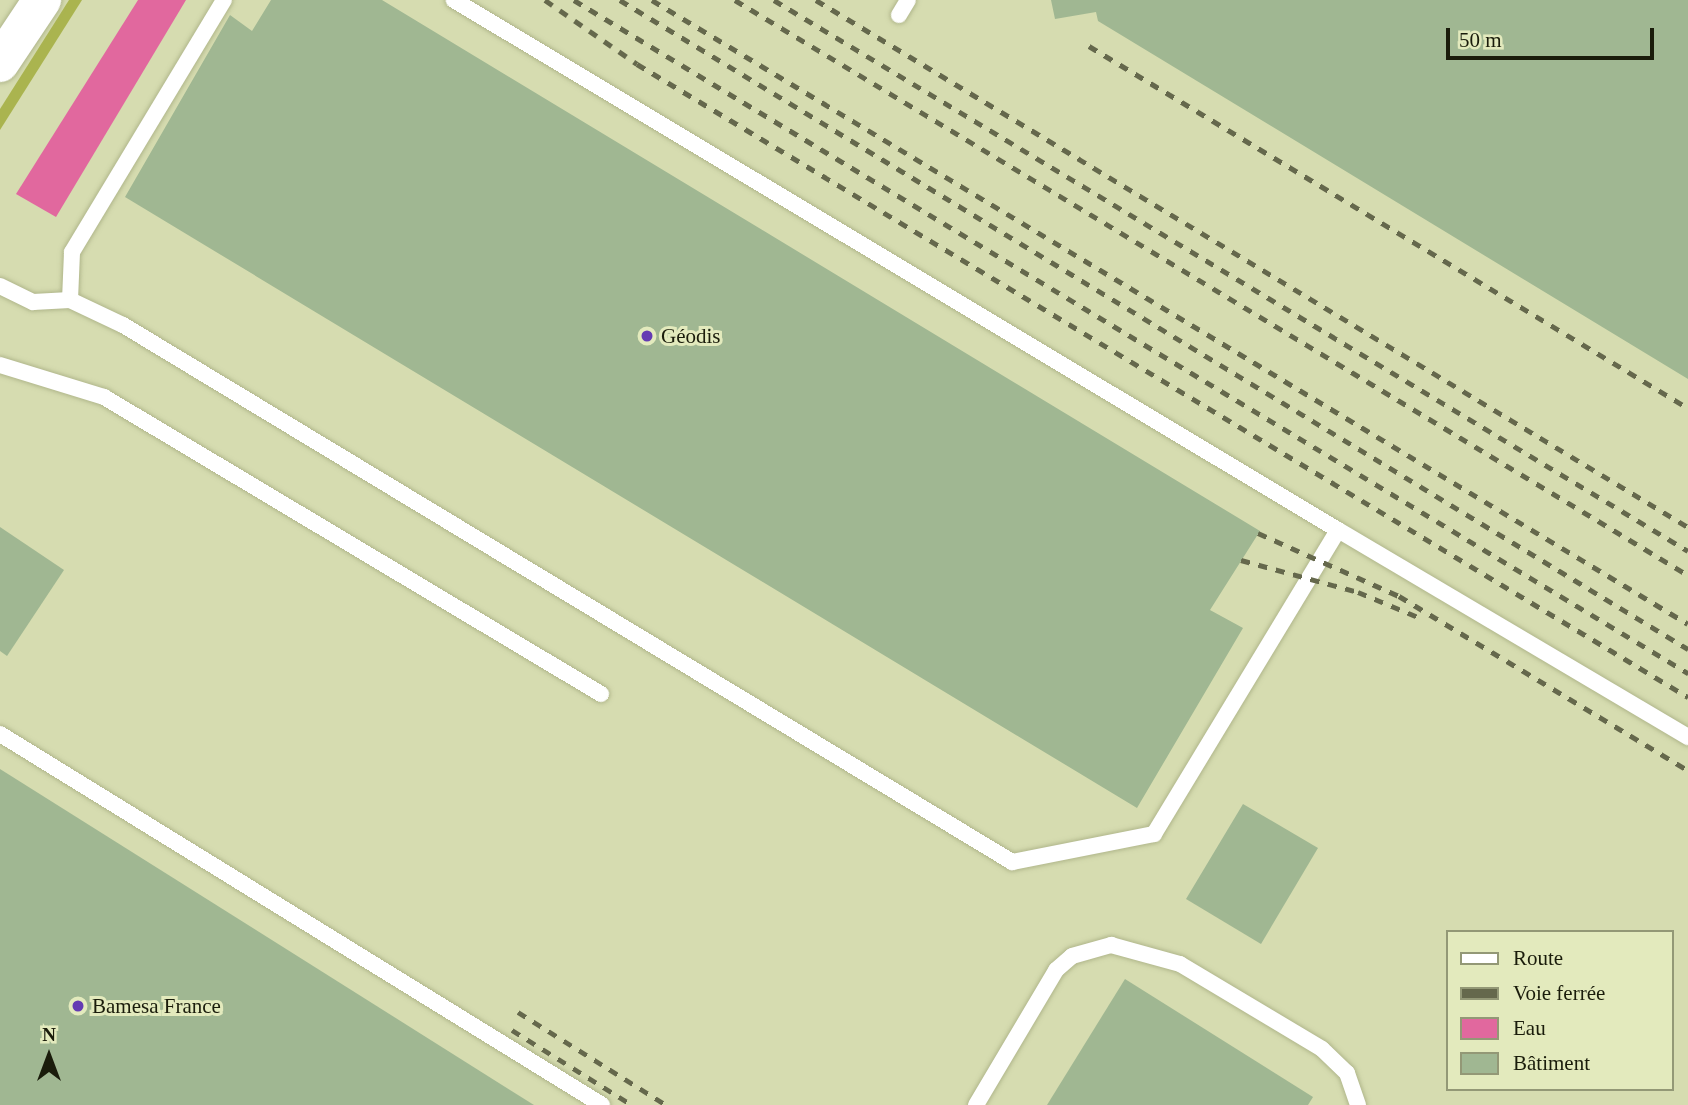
<!DOCTYPE html>
<html>
<head>
<meta charset="utf-8">
<style>
  body { margin:0 }
  #map { position:relative; width:1688px; height:1105px; overflow:hidden; background:#d6dcb0; font-family:"Times New Roman",serif }
  div>[style] { position:absolute }
  .green>* { inset:0; background:#aab44f }
  .water>* { inset:0; background:#e1689e }
  .building>* { inset:0; background:#a0b792 }
  .roads { filter:drop-shadow(0 0 2px #b0b68b) drop-shadow(0 0 2px #b0b68b) }
  .lane>* { height:16px; margin:-8px; padding:0 8px; transform-origin:8px; border-radius:8px; background:#fff }
  .secondary>* { height:38px; margin:-19px; padding:0 19px; transform-origin:19px; border-radius:19px; background:#fff }
  .rail>* { height:5px; margin-top:-2.5px; transform-origin:0; background:repeating-linear-gradient(90deg,#65684c 0 9px,transparent 0 18px) }
  .dots>* { width:19px; height:19px; translate:-50% -50%; box-sizing:border-box; border:4px solid #e3eabd; border-radius:50% }
  span { translate:-50% -50%; white-space:nowrap; text-align:center; line-height:1.15; -webkit-text-stroke:6px #e3eabd; paint-order:stroke }
  .poi-label { font-size:21px; color:#1a1c0b }
  .left { translate:0 -50%; text-align:left }
  .legend { position:absolute; left:1446px; top:930px; width:228px; height:161px; box-sizing:border-box; background:#e3eabd; border:2px solid #939876; margin:0; padding:9px 12px; list-style:none; font-size:21px; color:#1a1c0b }
  .legend li { display:flex; align-items:center; gap:14px; height:35px }
  .legend b { width:35px; border:2px solid #939876 }
  .north { position:absolute; left:14px; top:1021px; width:70px; height:70px; -webkit-text-stroke:5px #e3eabd; paint-order:stroke; rotate:0deg; font-size:19px; font-weight:700; line-height:28px; text-align:center; color:#1a1c0b }
  .north::after { content:''; display:block; margin:auto; width:24px; height:32px; background:#1a1c0b; clip-path:polygon(50% 0,100% 100%,50% 72%,0 100%) }
  .scale { position:absolute; left:1446px; top:28px; width:208px; height:32px; box-sizing:border-box; border:4px solid #1a1c0b; border-top:0; padding-left:9px; font-size:21px; line-height:24px; white-space:nowrap; color:#1a1c0b; -webkit-text-stroke:5px #e3eabd; paint-order:stroke }
</style>
</head>
<body>
<div id="map">
  <div class="green">
    <i style="clip-path:polygon(69px 0,82px 0,0 130px,0 109px)"></i>
  </div>
  <div class="water">
    <i style="clip-path:polygon(138px 0,186px 0,56px 217px,16px 194px)"></i>
  </div>
  <div class="building">
    <i style="clip-path:polygon(271px 0,382px 0,1260px 531px,1210px 610px,1243px 628px,1137px 808px,125px 197px,230px 15px,252px 31px)"></i>
    <i style="clip-path:polygon(1051px 0,1688px 0,1688px 379px,1098px 21px,1096px 12px,1055px 19px)"></i>
    <i style="clip-path:polygon(0 527px,64px 570px,7px 656px,0 651px)"></i>
    <i style="clip-path:polygon(0 769px,534px 1105px,0 1105px)"></i>
    <i style="clip-path:polygon(1243px 804px,1318px 848px,1261px 944px,1186px 899px)"></i>
    <i style="clip-path:polygon(1125px 979px,1313px 1097px,1308px 1105px,1047px 1105px)"></i>
  </div>
  <div class="roads">
    <div class="lane">
      <i style="left:899px;top:15px;width:17px;rotate:-59deg"></i>
      <i style="left:0;top:286px;width:37px;rotate:26deg"></i>
      <i style="left:33px;top:302px;width:37px;rotate:-3deg"></i>
      <i style="left:70px;top:300px;width:59px;rotate:25.3deg"></i>
      <i style="left:123px;top:325px;width:1039px;rotate:31.13deg"></i>
      <i style="left:1012px;top:862px;width:145px;rotate:-11.2deg"></i>
      <i style="left:1154px;top:834px;width:355px;rotate:-58.8deg"></i>
      <i style="left:1338px;top:530px;width:1031px;rotate:-149.06deg"></i>
      <i style="left:70px;top:300px;width:48px;rotate:-87.6deg"></i>
      <i style="left:72px;top:252px;width:294px;rotate:-58.9deg"></i>
      <i style="left:0;top:365px;width:109px;rotate:17.1deg"></i>
      <i style="left:104px;top:397px;width:579px;rotate:30.86deg"></i>
      <i style="left:1338px;top:530px;width:407px;rotate:30.6deg"></i>
      <i style="left:0;top:734px;width:707px;rotate:31.64deg"></i>
      <i style="left:976px;top:1105px;width:157px;rotate:-59.3deg"></i>
      <i style="left:1056px;top:970px;width:21px;rotate:-41deg"></i>
      <i style="left:1072px;top:956px;width:41px;rotate:-15.8deg"></i>
      <i style="left:1111px;top:945px;width:72px;rotate:15.4deg"></i>
      <i style="left:1180px;top:964px;width:165px;rotate:30.9deg"></i>
      <i style="left:1322px;top:1049px;width:35px;rotate:44deg"></i>
      <i style="left:1347px;top:1073px;width:34px;rotate:71deg"></i>
    </div>
    <div class="secondary">
      <i style="left:0;top:63px;width:76px;rotate:-56.3deg"></i>
    </div>
  </div>
  <div class="rail">
    <i style="left:545px;top:0;width:112px;rotate:34.8deg"></i>
    <i style="left:637px;top:64px;width:1227px;rotate:31.06deg"></i>
    <i style="left:574px;top:0;width:1302px;rotate:31.14deg"></i>
    <i style="left:620px;top:0;width:1250px;rotate:31.29deg"></i>
    <i style="left:652px;top:0;width:1209px;rotate:31.06deg"></i>
    <i style="left:735px;top:0;width:1113px;rotate:31.11deg"></i>
    <i style="left:774px;top:0;width:1067px;rotate:31.08deg"></i>
    <i style="left:816px;top:0;width:1019px;rotate:31.15deg"></i>
    <i style="left:1089px;top:46px;width:700px;rotate:31.15deg"></i>
    <i style="left:1258px;top:533px;width:154px;rotate:24.1deg"></i>
    <i style="left:1399px;top:596px;width:337px;rotate:31.1deg"></i>
    <i style="left:1241px;top:560px;width:121px;rotate:15.3deg"></i>
    <i style="left:1358px;top:592px;width:65px;rotate:22.6deg"></i>
    <i style="left:518px;top:1012px;width:175px;rotate:32.1deg"></i>
    <i style="left:512px;top:1030px;width:142px;rotate:32deg"></i>
  </div>
  <div class="dots">
    <i style="left:647px;top:336px;background:#643bb3"></i>
    <i style="left:78px;top:1006px;background:#643bb3"></i>
  </div>
  <div class="poi-label">
    <span class="left" style="left:661px;top:336px">Géodis</span>
    <span class="left" style="left:92px;top:1006px">Bamesa France</span>
  </div>
  <ul class="legend">
  <li><b style="height:9px;background:#fff"></b>Route</li>
  <li><b style="height:9px;background:#65684c"></b>Voie ferrée</li>
  <li><b style="height:19px;background:#e1689e"></b>Eau</li>
  <li><b style="height:19px;background:#a0b792"></b>Bâtiment</li>
  </ul>
  <div class="north">N</div>
  <div class="scale">50 m</div>
</div>
</body>
</html>
